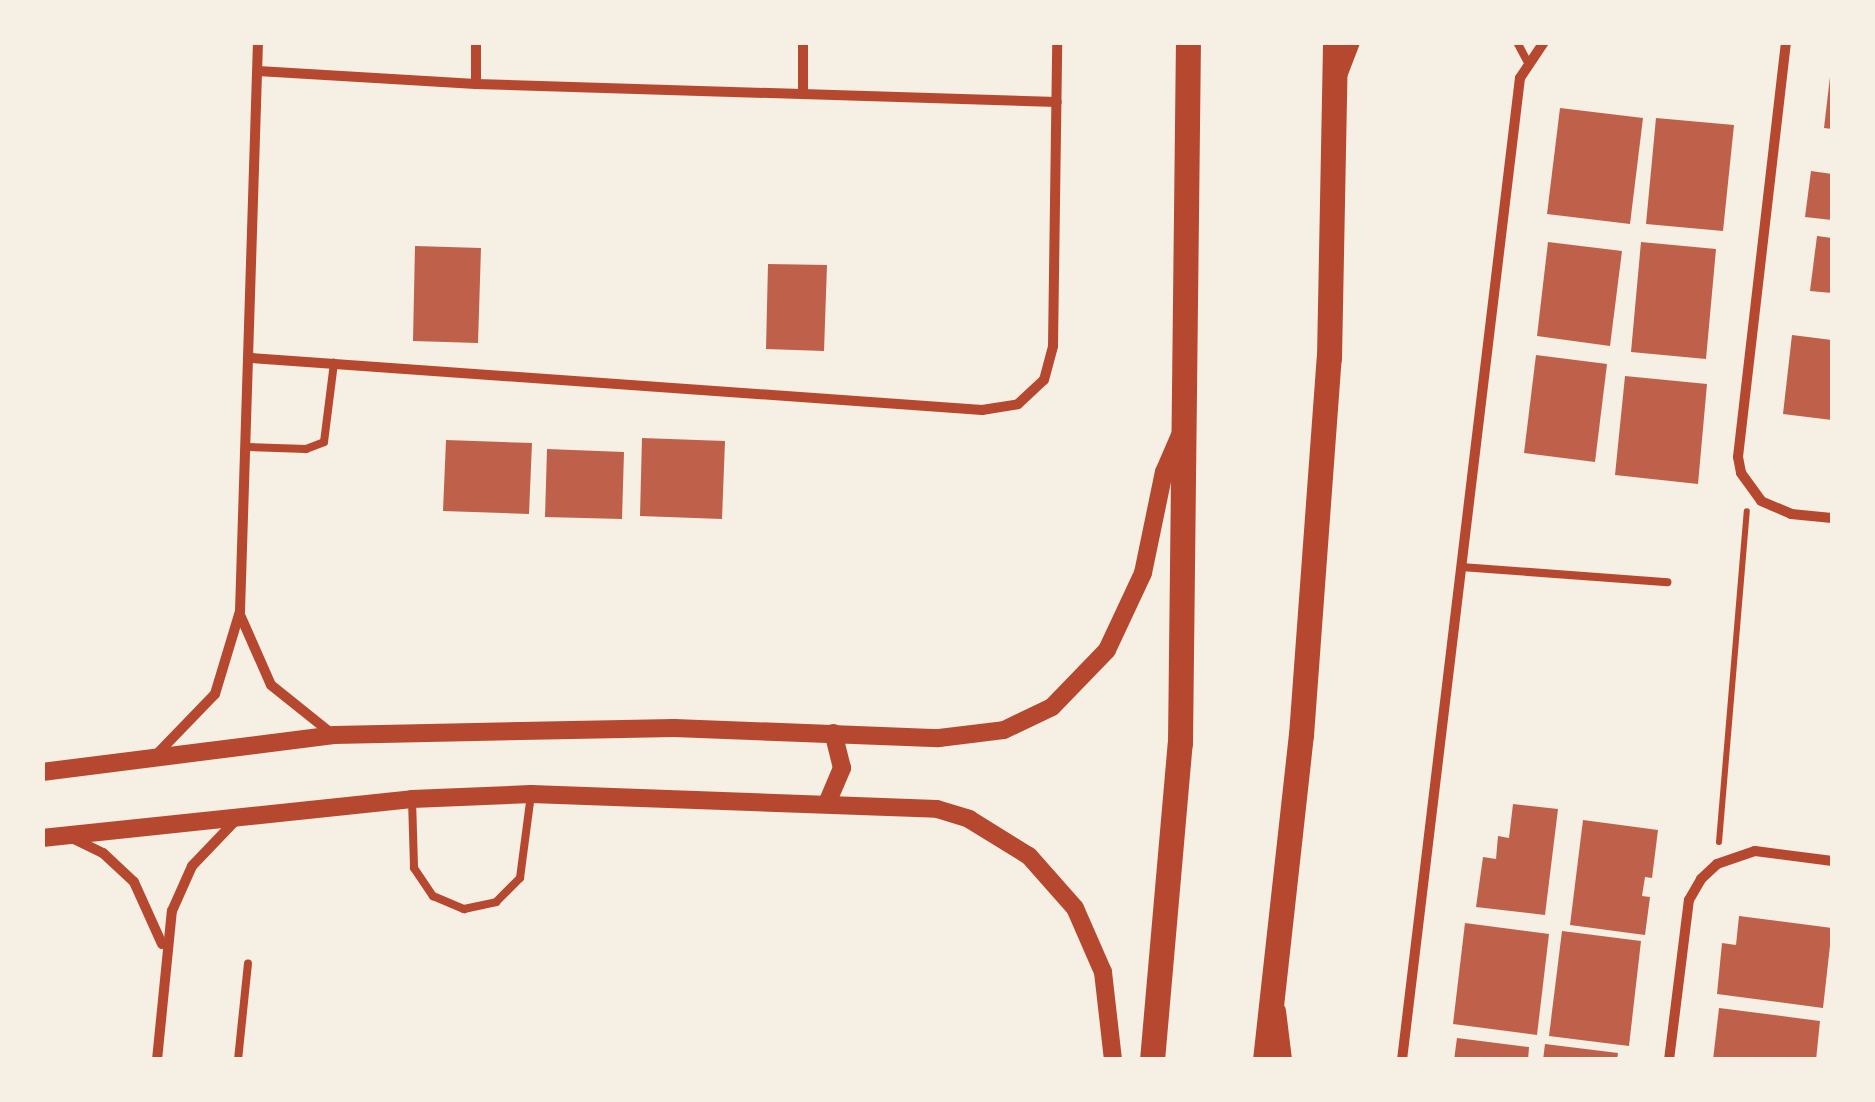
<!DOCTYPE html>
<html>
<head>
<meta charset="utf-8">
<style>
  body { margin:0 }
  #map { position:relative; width:1875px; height:1102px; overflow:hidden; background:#f6efe4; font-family:Rubik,sans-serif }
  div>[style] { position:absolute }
  .building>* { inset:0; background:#bf614a }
  .path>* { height:6px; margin:-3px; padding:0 3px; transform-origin:3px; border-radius:3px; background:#b5482f }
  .service>* { height:8px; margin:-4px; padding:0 4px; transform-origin:4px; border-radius:4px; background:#b5482f }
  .minor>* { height:10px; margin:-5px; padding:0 5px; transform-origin:5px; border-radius:5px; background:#b5482f }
  .tertiary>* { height:18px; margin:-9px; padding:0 9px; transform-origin:9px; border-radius:9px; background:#b5482f }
  .primary>* { height:25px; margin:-12.5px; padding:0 12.5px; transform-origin:12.5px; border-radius:12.5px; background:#b5482f }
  span { translate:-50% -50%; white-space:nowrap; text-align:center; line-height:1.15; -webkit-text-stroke:10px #f6efe4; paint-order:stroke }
  .frame { position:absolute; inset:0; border:45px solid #f6efe4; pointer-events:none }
</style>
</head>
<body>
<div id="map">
  <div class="building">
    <i style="clip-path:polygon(1830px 77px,1832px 78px,1832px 129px,1824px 128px)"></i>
    <i style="clip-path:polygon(1560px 108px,1643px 118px,1630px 224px,1547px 214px)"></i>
    <i style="clip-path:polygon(1656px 118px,1734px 125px,1723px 231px,1646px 224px)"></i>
    <i style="clip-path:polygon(1811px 171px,1832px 174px,1832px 220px,1805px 217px)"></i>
    <i style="clip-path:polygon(1817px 236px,1832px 238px,1832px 293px,1810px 291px)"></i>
    <i style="clip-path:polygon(1548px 242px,1622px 251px,1610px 346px,1537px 336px)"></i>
    <i style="clip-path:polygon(1641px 242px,1716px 249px,1706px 359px,1631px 352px)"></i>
    <i style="clip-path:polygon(415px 246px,481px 248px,478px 343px,413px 341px)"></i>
    <i style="clip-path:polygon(768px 264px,827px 265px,824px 351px,766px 349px)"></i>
    <i style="clip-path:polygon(1792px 335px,1832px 340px,1832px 420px,1783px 414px)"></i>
    <i style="clip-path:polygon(1536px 355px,1607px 364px,1595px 462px,1524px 453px)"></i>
    <i style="clip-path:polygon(1625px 376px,1707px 384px,1698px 484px,1615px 475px)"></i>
    <i style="clip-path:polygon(642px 438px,725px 441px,722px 519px,640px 516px)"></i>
    <i style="clip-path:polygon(446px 440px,532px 443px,529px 514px,443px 511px)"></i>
    <i style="clip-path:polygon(547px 449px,624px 452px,622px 519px,545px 517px)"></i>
    <i style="clip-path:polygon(1513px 804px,1558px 809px,1545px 915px,1476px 907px,1483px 857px,1496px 859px,1498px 836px,1509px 838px)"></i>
    <i style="clip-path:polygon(1583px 820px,1658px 830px,1652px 878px,1645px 877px,1642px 896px,1650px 897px,1645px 935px,1570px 925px)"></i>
    <i style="clip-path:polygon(1739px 916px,1832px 928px,1823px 1008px,1717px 994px,1722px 943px,1736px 945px)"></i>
    <i style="clip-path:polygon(1465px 923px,1549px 934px,1537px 1035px,1453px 1024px)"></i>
    <i style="clip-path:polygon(1562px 931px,1641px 941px,1629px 1046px,1549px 1036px)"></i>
    <i style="clip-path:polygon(1719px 1008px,1820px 1021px,1816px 1060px,1713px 1060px)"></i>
    <i style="clip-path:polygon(1457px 1038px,1529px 1047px,1528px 1060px,1454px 1060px)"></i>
    <i style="clip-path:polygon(1545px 1044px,1618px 1053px,1617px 1060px,1543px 1060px)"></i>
  </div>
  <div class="path">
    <i style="left:1719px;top:842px;width:332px;rotate:-85.2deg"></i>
  </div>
  <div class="service">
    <i style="left:1517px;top:42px;width:21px;rotate:62deg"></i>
    <i style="left:248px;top:447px;width:58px;rotate:2deg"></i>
    <i style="left:306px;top:449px;width:19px;rotate:-21deg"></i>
    <i style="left:324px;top:442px;width:80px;rotate:-82.8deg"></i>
    <i style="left:1461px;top:567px;width:207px;rotate:4.2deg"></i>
    <i style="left:412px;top:799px;width:69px;rotate:88.3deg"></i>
    <i style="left:414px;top:868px;width:34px;rotate:56deg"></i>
    <i style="left:433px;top:896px;width:34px;rotate:23deg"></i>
    <i style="left:464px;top:909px;width:33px;rotate:-12deg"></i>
    <i style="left:496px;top:902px;width:34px;rotate:-45deg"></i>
    <i style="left:520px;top:878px;width:85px;rotate:-82.5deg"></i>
    <i style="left:238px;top:1060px;width:97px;rotate:-84.1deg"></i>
  </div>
  <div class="minor">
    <i style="left:476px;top:42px;width:42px;rotate:90deg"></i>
    <i style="left:803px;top:42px;width:51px;rotate:90deg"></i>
    <i style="left:1786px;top:42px;width:418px;rotate:96.6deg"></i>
    <i style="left:1738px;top:457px;width:16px;rotate:79deg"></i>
    <i style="left:1741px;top:473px;width:34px;rotate:54deg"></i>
    <i style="left:1761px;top:501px;width:33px;rotate:23deg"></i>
    <i style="left:1791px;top:514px;width:41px;rotate:5.6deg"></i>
    <i style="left:258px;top:71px;width:218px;rotate:3.4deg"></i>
    <i style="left:476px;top:84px;width:581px;rotate:1.77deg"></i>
    <i style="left:251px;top:358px;width:733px;rotate:4.07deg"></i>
    <i style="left:982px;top:410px;width:36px;rotate:-9deg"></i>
    <i style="left:1018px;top:404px;width:35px;rotate:-43deg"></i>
    <i style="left:1044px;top:380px;width:35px;rotate:-75deg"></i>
    <i style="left:1053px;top:346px;width:304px;rotate:-89.2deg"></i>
    <i style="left:241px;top:617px;width:74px;rotate:66.2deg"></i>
    <i style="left:271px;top:685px;width:77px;rotate:38.7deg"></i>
    <i style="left:158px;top:753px;width:82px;rotate:-46deg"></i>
    <i style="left:215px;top:694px;width:87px;rotate:-73.2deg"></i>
    <i style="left:240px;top:611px;width:569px;rotate:-88.19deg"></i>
    <i style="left:74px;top:839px;width:32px;rotate:26deg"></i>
    <i style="left:103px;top:853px;width:42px;rotate:43.1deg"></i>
    <i style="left:134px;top:882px;width:68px;rotate:65.7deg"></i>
    <i style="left:157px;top:1060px;width:150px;rotate:-84.3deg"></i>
    <i style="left:172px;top:911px;width:49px;rotate:-66deg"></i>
    <i style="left:192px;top:866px;width:65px;rotate:-46.2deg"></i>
    <i style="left:1402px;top:1060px;width:989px;rotate:-83.15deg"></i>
    <i style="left:1520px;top:78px;width:43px;rotate:-56.3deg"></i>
    <i style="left:1669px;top:1060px;width:161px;rotate:-82.9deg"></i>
    <i style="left:1689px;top:900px;width:24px;rotate:-60deg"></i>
    <i style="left:1701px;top:879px;width:22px;rotate:-43deg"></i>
    <i style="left:1717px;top:864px;width:40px;rotate:-18.9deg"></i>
    <i style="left:1755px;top:851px;width:78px;rotate:7.4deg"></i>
  </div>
  <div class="tertiary">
    <i style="left:1339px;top:73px;width:33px;rotate:-69deg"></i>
    <i style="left:42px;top:772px;width:294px;rotate:-7.2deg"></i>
    <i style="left:334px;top:735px;width:340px;rotate:-1.2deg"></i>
    <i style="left:674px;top:728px;width:265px;rotate:2.2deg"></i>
    <i style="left:939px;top:738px;width:65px;rotate:-7deg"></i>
    <i style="left:1004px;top:730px;width:53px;rotate:-25.6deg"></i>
    <i style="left:1052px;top:707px;width:79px;rotate:-46deg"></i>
    <i style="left:1107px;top:650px;width:85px;rotate:-64.9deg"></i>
    <i style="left:1143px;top:573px;width:103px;rotate:-78.3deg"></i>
    <i style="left:1164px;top:472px;width:40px;rotate:-66.6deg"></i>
    <i style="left:828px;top:801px;width:36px;rotate:-67deg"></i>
    <i style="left:842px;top:768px;width:36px;rotate:-104deg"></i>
    <i style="left:42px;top:838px;width:372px;rotate:-6deg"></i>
    <i style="left:412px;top:799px;width:119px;rotate:-2.4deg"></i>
    <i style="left:531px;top:794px;width:406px;rotate:2.1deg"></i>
    <i style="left:937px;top:809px;width:34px;rotate:17deg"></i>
    <i style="left:969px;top:819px;width:70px;rotate:31.7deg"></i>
    <i style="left:1029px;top:856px;width:69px;rotate:48.5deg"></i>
    <i style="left:1075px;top:908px;width:70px;rotate:66.4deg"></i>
    <i style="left:1103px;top:972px;width:89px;rotate:83.5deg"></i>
    <i style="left:1277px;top:1011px;width:49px;rotate:83deg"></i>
  </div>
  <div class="primary">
    <i style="left:1152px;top:1060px;width:318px;rotate:-85deg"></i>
    <i style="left:1180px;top:743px;width:701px;rotate:-89.35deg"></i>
    <i style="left:1265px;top:1060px;width:327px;rotate:-83.7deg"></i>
    <i style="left:1301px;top:735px;width:378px;rotate:-85.8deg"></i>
    <i style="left:1329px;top:358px;width:316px;rotate:-88.9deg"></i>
  </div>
  <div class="frame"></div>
</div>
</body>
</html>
